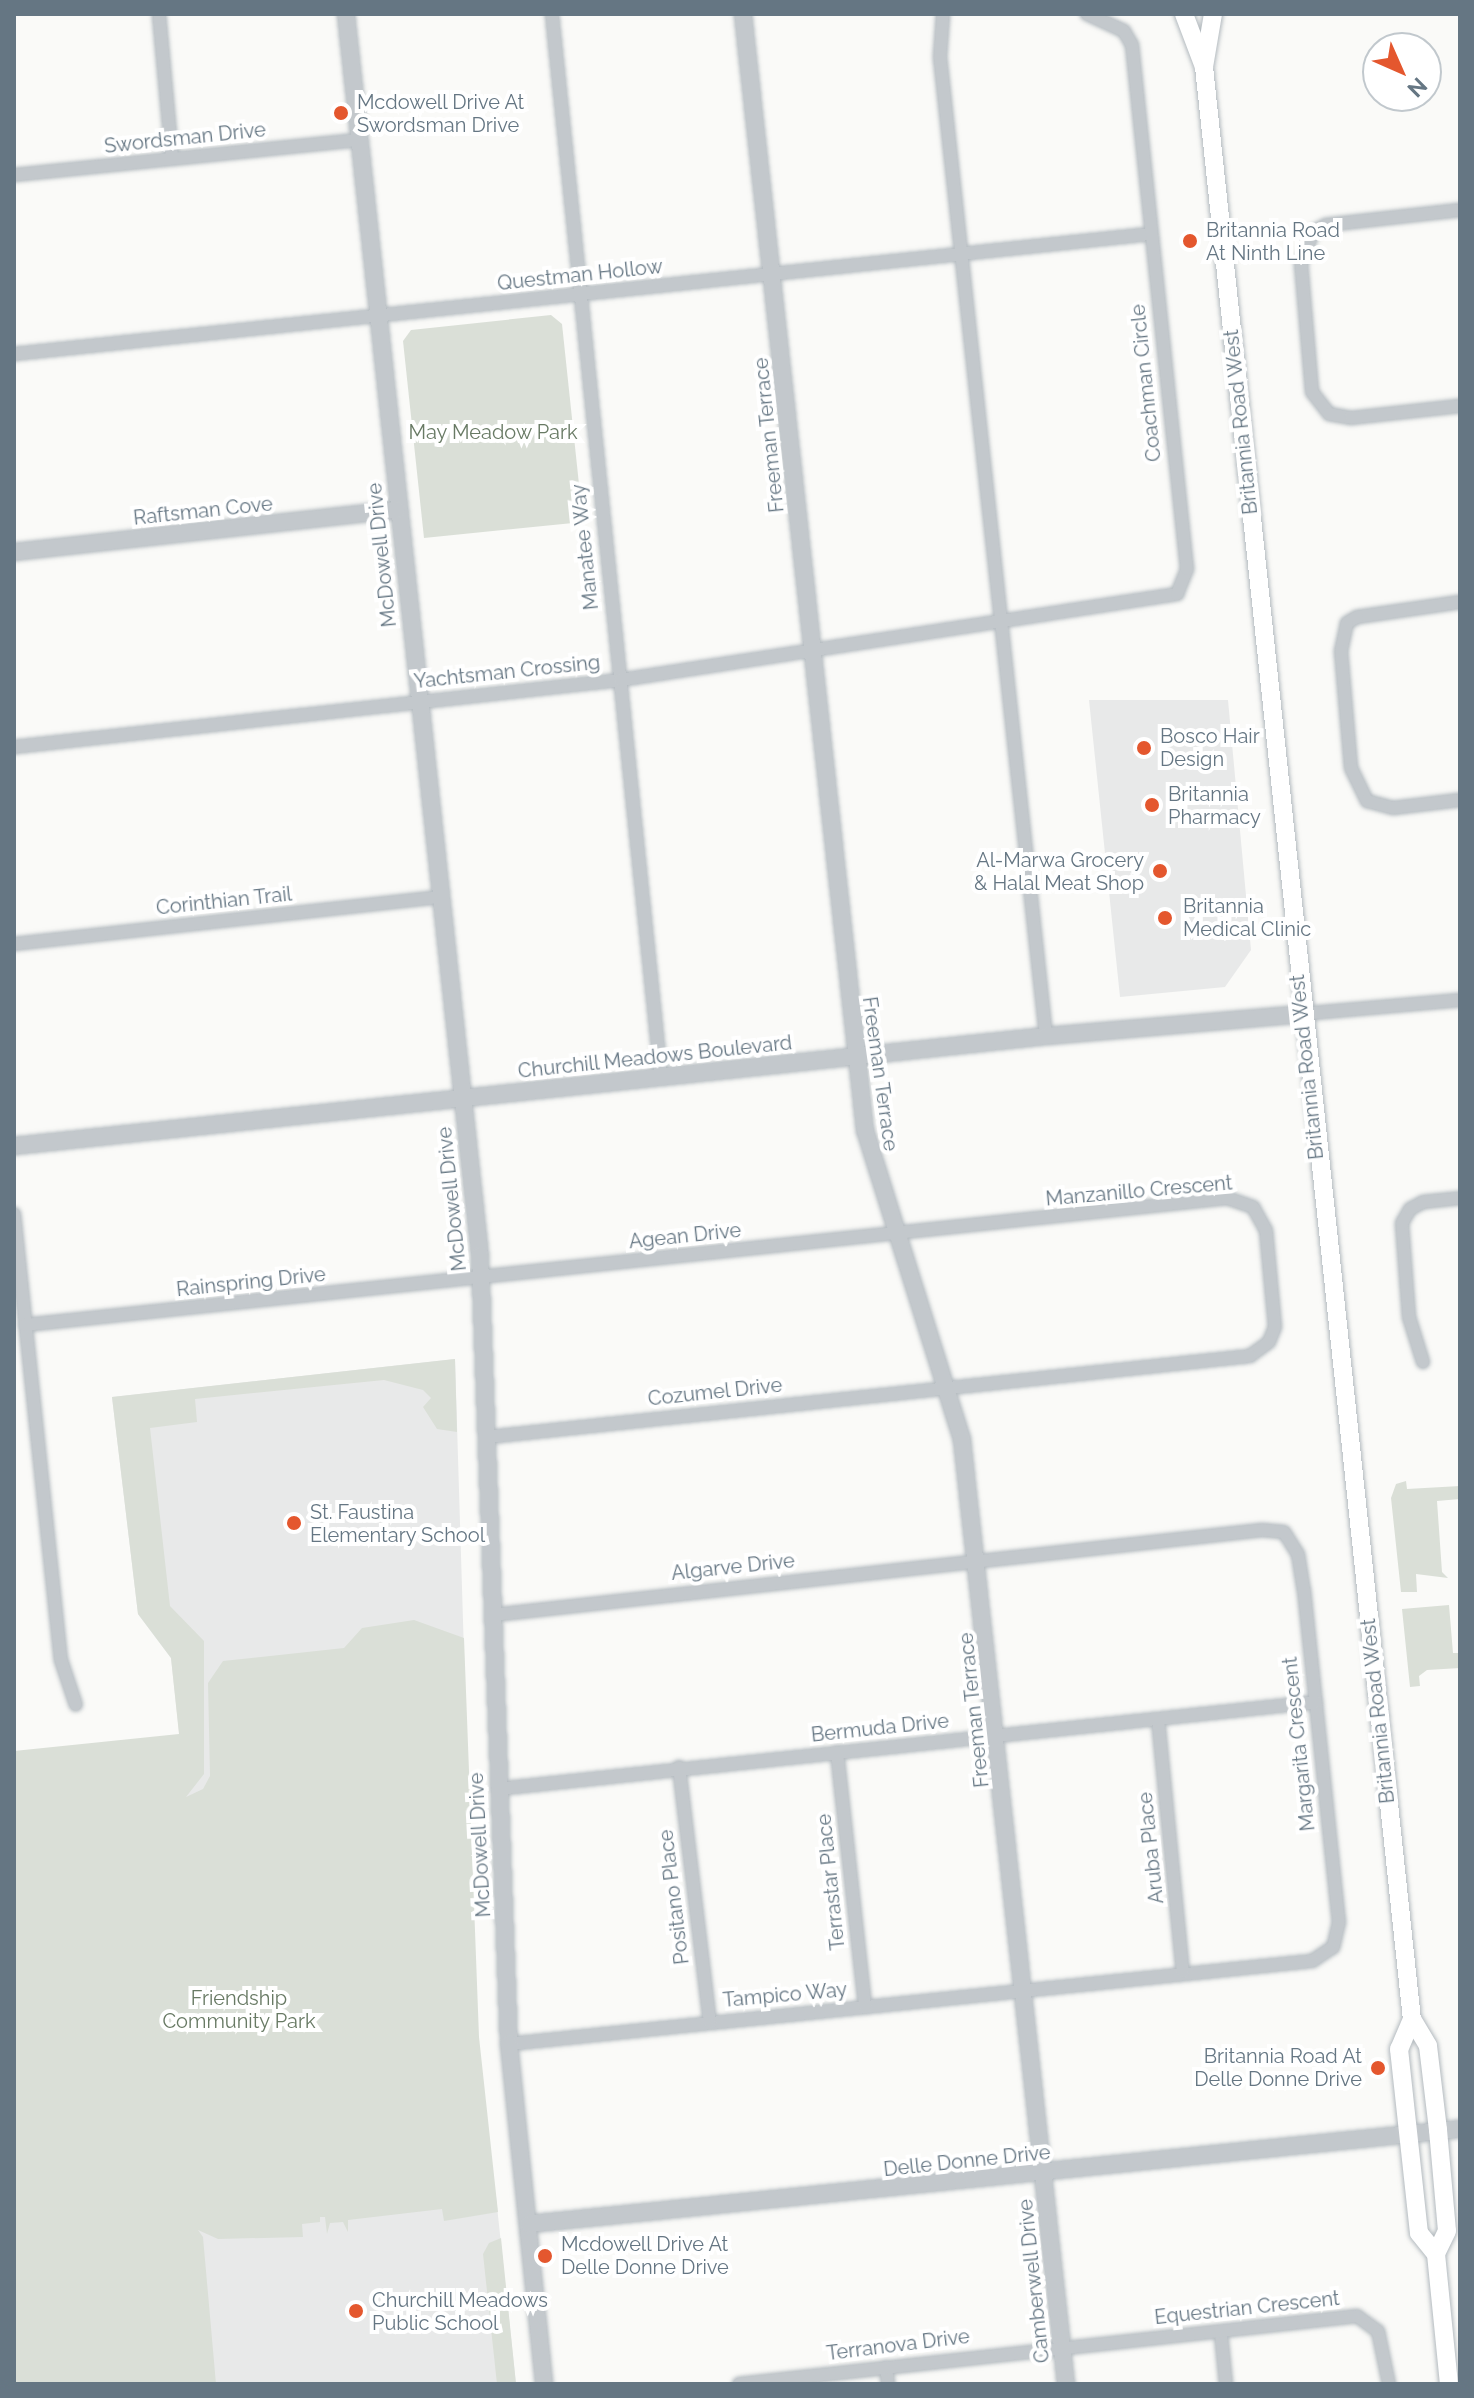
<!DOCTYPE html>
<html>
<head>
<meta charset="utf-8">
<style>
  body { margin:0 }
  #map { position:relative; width:1474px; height:2398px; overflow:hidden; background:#fafaf8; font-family:Raleway,sans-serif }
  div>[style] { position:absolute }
  .built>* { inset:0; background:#e8e9e9 }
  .green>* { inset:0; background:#dadfd7 }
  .roads { filter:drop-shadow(0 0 2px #b3babf) drop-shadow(0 0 2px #b3babf) }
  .minor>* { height:12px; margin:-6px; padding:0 6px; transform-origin:6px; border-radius:6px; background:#c3c8cc }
  .tertiary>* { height:16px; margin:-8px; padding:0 8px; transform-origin:8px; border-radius:8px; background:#c3c8cc }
  .secondary>* { height:18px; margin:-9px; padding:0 9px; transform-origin:9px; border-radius:9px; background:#fff }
  .dots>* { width:22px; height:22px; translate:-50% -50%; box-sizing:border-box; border:4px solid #fff; border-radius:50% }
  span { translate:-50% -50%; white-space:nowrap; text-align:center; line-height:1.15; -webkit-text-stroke:8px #fff; paint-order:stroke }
  .poi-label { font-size:20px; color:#657683 }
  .left { translate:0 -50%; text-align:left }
  .right { translate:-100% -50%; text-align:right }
  .street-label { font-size:20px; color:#657683 }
  .park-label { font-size:20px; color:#687a64 }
  .frame { position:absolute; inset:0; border:16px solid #657683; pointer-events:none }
  .north { position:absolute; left:1362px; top:32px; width:80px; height:80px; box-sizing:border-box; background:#fff; border:2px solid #c1c8cd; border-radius:50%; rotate:135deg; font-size:22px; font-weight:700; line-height:32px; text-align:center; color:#657683 }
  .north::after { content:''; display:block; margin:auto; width:28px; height:36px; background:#e4572e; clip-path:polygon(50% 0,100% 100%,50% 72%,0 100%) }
</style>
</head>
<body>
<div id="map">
  <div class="built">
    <i style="clip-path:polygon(1089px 700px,1228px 700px,1251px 950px,1225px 987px,1120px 997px)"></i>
    <i style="clip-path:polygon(455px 1359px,468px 1784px,186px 1797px,171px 1658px,138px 1614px,112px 1397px)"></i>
    <i style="clip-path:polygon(496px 2197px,516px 2384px,208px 2384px,197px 2230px)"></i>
  </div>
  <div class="green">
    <i style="clip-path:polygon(551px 315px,562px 324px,583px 522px,424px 538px,403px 341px,411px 330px)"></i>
    <i style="clip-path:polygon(455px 1359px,457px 1432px,437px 1429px,423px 1407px,431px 1398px,423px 1390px,384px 1380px,195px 1399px,197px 1422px,150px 1428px,170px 1606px,204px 1641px,204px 1774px,186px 1797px,203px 1789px,210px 1776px,208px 1683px,223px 1661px,344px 1648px,362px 1628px,414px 1620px,464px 1638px,479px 2037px,498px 2212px,444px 2221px,442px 2209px,348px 2220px,348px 2232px,343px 2222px,330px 2223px,327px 2234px,325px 2217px,320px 2217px,320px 2222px,302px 2224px,303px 2237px,218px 2239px,198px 2230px,203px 2237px,216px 2384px,14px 2384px,14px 1751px,179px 1734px,171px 1658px,138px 1614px,112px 1397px)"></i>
    <i style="clip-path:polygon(1406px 1481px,1407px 1489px,1460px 1486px,1460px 1499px,1437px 1501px,1442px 1572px,1448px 1578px,1416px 1574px,1417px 1592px,1401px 1592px,1391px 1498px,1396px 1484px)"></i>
    <i style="clip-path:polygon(1449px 1605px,1453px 1653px,1460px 1653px,1460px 1668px,1427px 1670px,1419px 1676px,1420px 1686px,1410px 1687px,1402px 1609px)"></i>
    <i style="clip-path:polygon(501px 2238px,516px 2384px,497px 2384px,483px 2254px,489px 2243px)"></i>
  </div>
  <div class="roads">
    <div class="minor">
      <i style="left:159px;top:14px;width:145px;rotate:84.8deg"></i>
      <i style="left:552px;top:14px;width:1068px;rotate:84.14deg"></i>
      <i style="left:943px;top:14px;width:43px;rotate:94deg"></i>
      <i style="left:940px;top:57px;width:985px;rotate:83.82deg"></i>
      <i style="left:14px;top:175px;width:347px;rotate:-5.8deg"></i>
      <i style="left:1460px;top:210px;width:135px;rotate:173.6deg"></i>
      <i style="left:1326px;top:225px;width:15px;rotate:152deg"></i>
      <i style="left:1313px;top:232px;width:33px;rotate:111deg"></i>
      <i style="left:1301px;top:263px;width:129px;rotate:85.1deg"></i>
      <i style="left:1312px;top:392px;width:28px;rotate:52deg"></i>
      <i style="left:1329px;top:414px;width:22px;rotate:10deg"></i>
      <i style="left:1351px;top:418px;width:110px;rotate:-6.3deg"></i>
      <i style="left:14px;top:354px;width:1142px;rotate:-6.03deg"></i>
      <i style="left:1460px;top:602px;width:104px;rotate:171.7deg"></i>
      <i style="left:1357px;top:617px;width:12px;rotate:149deg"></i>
      <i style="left:1347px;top:623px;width:29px;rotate:102deg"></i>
      <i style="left:1341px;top:651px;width:117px;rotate:85.1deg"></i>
      <i style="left:1351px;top:768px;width:37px;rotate:64deg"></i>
      <i style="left:1367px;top:801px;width:27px;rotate:15deg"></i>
      <i style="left:1393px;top:808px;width:67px;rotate:-6.8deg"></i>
      <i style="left:14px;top:747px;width:610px;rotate:-6.31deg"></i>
      <i style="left:620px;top:680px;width:564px;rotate:-8.78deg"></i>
      <i style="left:1177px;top:594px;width:27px;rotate:-68deg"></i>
      <i style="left:1187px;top:569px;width:527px;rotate:-95.99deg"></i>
      <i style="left:1132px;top:45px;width:16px;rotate:-120deg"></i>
      <i style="left:1124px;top:31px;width:41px;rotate:-155.3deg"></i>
      <i style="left:14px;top:944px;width:428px;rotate:-6.3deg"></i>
      <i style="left:1301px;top:1014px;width:160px;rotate:-5deg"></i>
      <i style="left:14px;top:1214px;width:448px;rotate:84deg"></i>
      <i style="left:61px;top:1660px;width:47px;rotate:71.6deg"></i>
      <i style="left:25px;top:1325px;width:1209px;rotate:-6.03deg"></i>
      <i style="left:1227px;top:1198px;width:28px;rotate:19deg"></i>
      <i style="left:1253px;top:1207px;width:26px;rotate:61deg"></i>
      <i style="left:1266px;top:1230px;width:97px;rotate:84.7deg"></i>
      <i style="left:1275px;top:1327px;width:16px;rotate:112deg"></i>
      <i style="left:1269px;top:1342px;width:24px;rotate:144deg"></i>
      <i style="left:1250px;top:1356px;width:766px;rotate:173.93deg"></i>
      <i style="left:1423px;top:1362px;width:47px;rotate:-107.3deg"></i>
      <i style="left:1409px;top:1317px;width:94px;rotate:-94.3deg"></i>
      <i style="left:1402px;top:1223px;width:16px;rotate:-60deg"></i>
      <i style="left:1410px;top:1209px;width:15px;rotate:-28deg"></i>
      <i style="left:1423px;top:1202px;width:37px;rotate:-6deg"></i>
      <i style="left:493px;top:1615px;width:774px;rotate:-6.31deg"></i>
      <i style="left:1262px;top:1530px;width:22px;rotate:5deg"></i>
      <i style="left:1284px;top:1532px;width:26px;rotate:58deg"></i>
      <i style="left:1298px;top:1554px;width:36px;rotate:81deg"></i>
      <i style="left:1304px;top:1590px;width:334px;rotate:84deg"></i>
      <i style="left:1339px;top:1922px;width:26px;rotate:103deg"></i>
      <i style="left:1333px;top:1947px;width:25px;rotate:146deg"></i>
      <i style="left:1312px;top:1961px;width:807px;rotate:174.1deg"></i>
      <i style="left:1158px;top:1719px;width:254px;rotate:84.4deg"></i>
      <i style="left:837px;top:1752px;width:257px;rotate:83.7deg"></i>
      <i style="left:679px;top:1767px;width:257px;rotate:83.1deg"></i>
      <i style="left:497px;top:1789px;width:824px;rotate:-6.06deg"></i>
      <i style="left:1221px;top:2334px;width:50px;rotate:84.3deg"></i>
      <i style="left:886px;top:2367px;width:17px;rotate:83deg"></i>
      <i style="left:739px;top:2384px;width:622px;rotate:-6.28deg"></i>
      <i style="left:1357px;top:2316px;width:26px;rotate:36deg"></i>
      <i style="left:1378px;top:2331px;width:54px;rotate:78.3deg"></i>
    </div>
    <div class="tertiary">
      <i style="left:346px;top:14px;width:1248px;rotate:83.84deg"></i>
      <i style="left:480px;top:1255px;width:790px;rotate:87.9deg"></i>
      <i style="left:509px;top:2044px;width:342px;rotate:84.1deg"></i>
      <i style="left:743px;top:14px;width:1123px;rotate:83.76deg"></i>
      <i style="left:865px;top:1130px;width:325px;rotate:72.6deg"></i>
      <i style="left:962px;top:1440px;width:950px;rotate:83.71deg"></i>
      <i style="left:14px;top:552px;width:385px;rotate:-6.3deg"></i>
      <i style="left:14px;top:1146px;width:1038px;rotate:-6.08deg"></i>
      <i style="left:1046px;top:1036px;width:256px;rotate:-4.9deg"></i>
      <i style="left:529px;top:2224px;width:936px;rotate:-5.83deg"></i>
    </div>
    <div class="secondary">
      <i style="left:1184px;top:14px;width:57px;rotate:69.3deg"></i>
      <i style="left:1204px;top:67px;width:1963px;rotate:83.92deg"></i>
      <i style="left:1412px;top:2019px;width:31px;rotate:59deg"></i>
      <i style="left:1428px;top:2046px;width:85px;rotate:83.2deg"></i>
      <i style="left:1438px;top:2130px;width:101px;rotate:84.9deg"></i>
      <i style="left:1447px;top:2231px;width:25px;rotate:116deg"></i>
      <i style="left:1204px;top:67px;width:54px;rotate:-80.4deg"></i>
      <i style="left:1412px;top:2019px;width:33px;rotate:113deg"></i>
      <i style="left:1399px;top:2049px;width:185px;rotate:83.8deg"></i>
      <i style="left:1419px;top:2233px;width:27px;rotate:51deg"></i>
      <i style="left:1436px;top:2254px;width:131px;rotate:84.3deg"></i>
    </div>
  </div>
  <div class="dots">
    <i style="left:341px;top:113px;background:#e4572e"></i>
    <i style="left:1190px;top:241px;background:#e4572e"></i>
    <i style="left:1144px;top:748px;background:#e4572e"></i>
    <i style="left:1152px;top:805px;background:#e4572e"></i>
    <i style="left:1160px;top:871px;background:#e4572e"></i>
    <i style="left:1165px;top:918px;background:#e4572e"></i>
    <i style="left:294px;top:1523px;background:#e4572e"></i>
    <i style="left:1378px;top:2068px;background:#e4572e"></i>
    <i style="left:545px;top:2256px;background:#e4572e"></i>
    <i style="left:356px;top:2311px;background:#e4572e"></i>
  </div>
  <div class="poi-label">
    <span class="left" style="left:357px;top:114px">Mcdowell Drive At<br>Swordsman Drive</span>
    <span class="left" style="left:1206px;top:242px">Britannia Road<br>At Ninth Line</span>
    <span class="left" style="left:1160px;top:748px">Bosco Hair<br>Design</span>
    <span class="left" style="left:1168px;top:806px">Britannia<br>Pharmacy</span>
    <span class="right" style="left:1144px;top:872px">Al-Marwa Grocery<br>&amp; Halal Meat Shop</span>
    <span class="left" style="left:1183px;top:918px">Britannia<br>Medical Clinic</span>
    <span class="left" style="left:310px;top:1524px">St. Faustina<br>Elementary School</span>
    <span class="right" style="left:1362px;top:2068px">Britannia Road At<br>Delle Donne Drive</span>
    <span class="left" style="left:561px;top:2256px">Mcdowell Drive At<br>Delle Donne Drive</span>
    <span class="left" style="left:372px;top:2312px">Churchill Meadows<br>Public School</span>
  </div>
  <div class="street-label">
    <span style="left:185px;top:138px;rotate:-6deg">Swordsman Drive</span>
    <span style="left:580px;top:275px;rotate:-6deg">Questman Hollow</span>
    <span style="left:1146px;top:383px;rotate:-96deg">Coachman Circle</span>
    <span style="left:1241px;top:422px;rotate:-96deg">Britannia Road West</span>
    <span style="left:769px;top:435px;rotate:-96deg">Freeman Terrace</span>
    <span style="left:203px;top:511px;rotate:-6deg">Raftsman Cove</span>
    <span style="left:585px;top:547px;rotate:-96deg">Manatee Way</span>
    <span style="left:382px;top:555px;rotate:-96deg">McDowell Drive</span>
    <span style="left:507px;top:672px;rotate:-6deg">Yachtsman Crossing</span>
    <span style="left:224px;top:901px;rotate:-6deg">Corinthian Trail</span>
    <span style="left:655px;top:1057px;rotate:-6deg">Churchill Meadows Boulevard</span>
    <span style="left:1307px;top:1067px;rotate:-96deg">Britannia Road West</span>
    <span style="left:880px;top:1074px;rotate:82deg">Freeman Terrace</span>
    <span style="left:1139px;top:1191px;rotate:-5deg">Manzanillo Crescent</span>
    <span style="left:452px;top:1199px;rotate:-96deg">McDowell Drive</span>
    <span style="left:685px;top:1236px;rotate:-6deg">Agean Drive</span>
    <span style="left:251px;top:1282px;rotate:-6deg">Rainspring Drive</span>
    <span style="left:715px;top:1392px;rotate:-6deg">Cozumel Drive</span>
    <span style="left:733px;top:1567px;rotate:-6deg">Algarve Drive</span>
    <span style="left:974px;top:1710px;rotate:-96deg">Freeman Terrace</span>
    <span style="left:1378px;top:1711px;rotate:-96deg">Britannia Road West</span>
    <span style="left:880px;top:1728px;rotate:-6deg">Bermuda Drive</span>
    <span style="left:1299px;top:1744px;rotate:-96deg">Margarita Crescent</span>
    <span style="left:480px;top:1845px;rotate:-93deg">McDowell Drive</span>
    <span style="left:1151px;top:1848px;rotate:-96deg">Aruba Place</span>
    <span style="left:831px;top:1882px;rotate:-96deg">Terrastar Place</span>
    <span style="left:674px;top:1897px;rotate:-97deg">Positano Place</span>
    <span style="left:785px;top:1995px;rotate:-5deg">Tampico Way</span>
    <span style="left:967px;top:2161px;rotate:-6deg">Delle Donne Drive</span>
    <span style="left:1034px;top:2281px;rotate:-96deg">Camberwell Drive</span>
    <span style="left:1247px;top:2308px;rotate:-6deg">Equestrian Crescent</span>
    <span style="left:898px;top:2345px;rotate:-7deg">Terranova Drive</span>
  </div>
  <div class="park-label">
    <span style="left:493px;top:432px">May Meadow Park</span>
    <span style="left:239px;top:2010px">Friendship<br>Community Park</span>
  </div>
  <div class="frame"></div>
  <div class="north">N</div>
</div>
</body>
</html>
